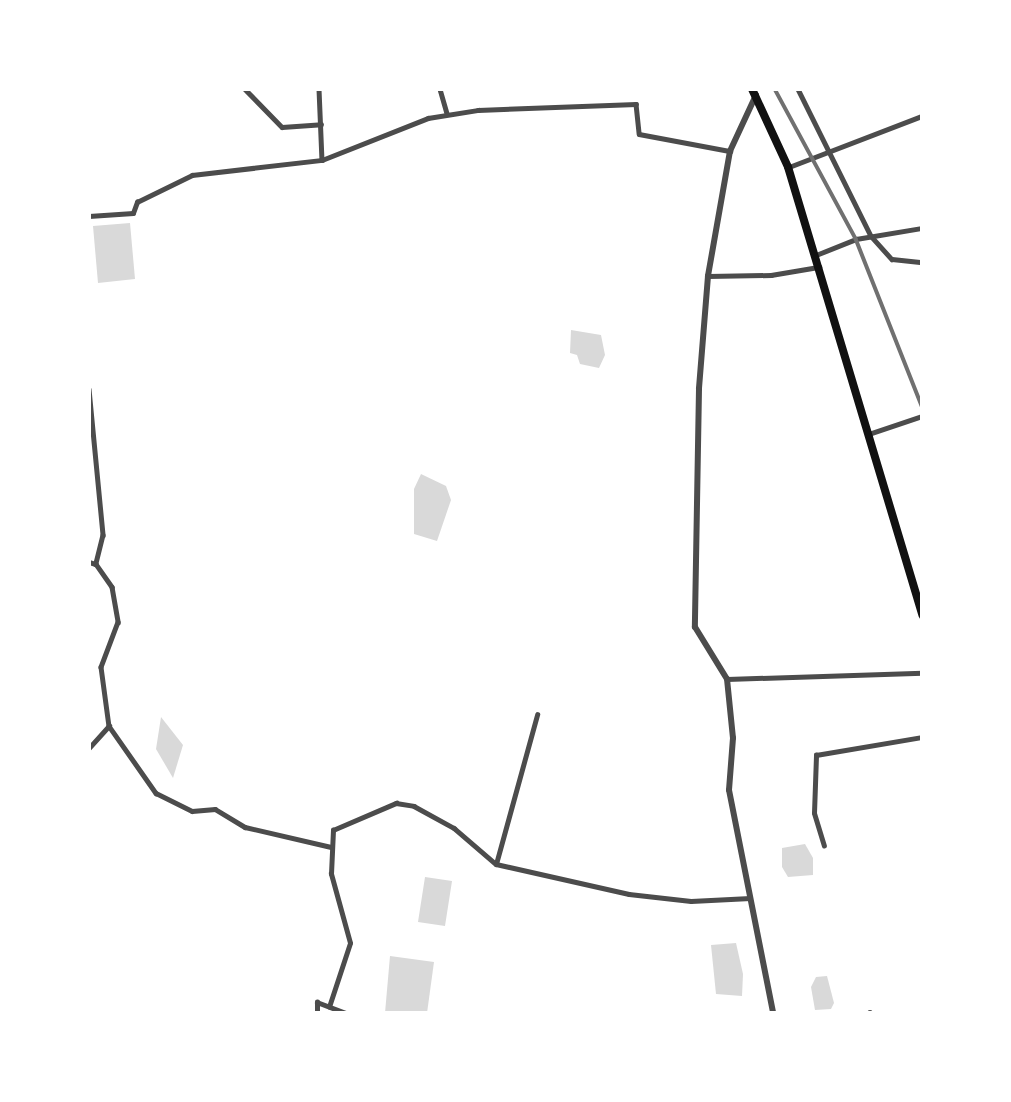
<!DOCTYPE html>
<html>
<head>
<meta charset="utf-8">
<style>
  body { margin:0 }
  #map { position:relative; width:1011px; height:1102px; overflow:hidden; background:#fff; font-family:"Source Serif 4",serif }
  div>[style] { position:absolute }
  .water>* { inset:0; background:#d9d9d9 }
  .minor>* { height:4.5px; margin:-2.25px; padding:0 2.25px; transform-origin:2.25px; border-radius:2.25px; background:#4c4c4c }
  .tertiary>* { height:6px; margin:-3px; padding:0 3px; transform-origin:3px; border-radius:3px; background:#4c4c4c }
  .trunk>* { height:8px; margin:-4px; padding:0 4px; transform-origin:4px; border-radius:4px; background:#111 }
  .rail>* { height:3.5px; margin:-1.75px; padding:0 1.75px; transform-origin:1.75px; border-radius:1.75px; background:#707070 }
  span { translate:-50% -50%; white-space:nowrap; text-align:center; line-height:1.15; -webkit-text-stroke:7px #fff; paint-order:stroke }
  .frame { position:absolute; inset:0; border:91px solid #fff; pointer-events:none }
</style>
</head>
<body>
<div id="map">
  <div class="water">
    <i style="clip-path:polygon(130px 223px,135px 279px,98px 283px,93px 226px)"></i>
    <i style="clip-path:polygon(571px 330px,601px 335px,605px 355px,599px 368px,580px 364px,577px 355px,570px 353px)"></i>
    <i style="clip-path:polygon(421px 474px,446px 486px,451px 500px,437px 541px,414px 534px,414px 489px)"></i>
    <i style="clip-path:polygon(161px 717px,183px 745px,173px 778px,156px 749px)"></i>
    <i style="clip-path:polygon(805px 844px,813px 858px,813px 875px,788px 877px,782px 867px,782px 848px)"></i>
    <i style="clip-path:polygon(425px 877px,452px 881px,445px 926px,418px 922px)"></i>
    <i style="clip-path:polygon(736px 943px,743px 974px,742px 996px,716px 994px,711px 945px)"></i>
    <i style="clip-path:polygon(390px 956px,434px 962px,427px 1013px,385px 1013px)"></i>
    <i style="clip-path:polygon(827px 976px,834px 1003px,831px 1009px,815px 1010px,811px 987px,816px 977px)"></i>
  </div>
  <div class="minor">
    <i style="left:245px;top:89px;width:53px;rotate:45.8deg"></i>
    <i style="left:282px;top:127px;width:39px;rotate:-4deg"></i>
    <i style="left:319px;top:89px;width:71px;rotate:87.6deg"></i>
    <i style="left:440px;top:89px;width:26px;rotate:74deg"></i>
    <i style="left:798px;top:89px;width:164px;rotate:63.6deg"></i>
    <i style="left:871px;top:236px;width:31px;rotate:48deg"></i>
    <i style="left:892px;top:259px;width:30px;rotate:6deg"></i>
    <i style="left:789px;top:167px;width:142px;rotate:-21deg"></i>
    <i style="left:89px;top:216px;width:44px;rotate:-3.9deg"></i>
    <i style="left:133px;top:213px;width:12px;rotate:-70deg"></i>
    <i style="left:137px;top:202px;width:61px;rotate:-26.1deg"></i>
    <i style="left:192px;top:175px;width:131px;rotate:-6.6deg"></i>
    <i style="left:322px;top:160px;width:114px;rotate:-21.6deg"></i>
    <i style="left:428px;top:118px;width:51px;rotate:-9.1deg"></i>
    <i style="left:478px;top:110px;width:158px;rotate:-2.2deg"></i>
    <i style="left:636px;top:104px;width:30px;rotate:84deg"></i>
    <i style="left:639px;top:134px;width:93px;rotate:10.6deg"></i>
    <i style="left:816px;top:255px;width:43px;rotate:-21.8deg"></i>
    <i style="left:856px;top:239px;width:67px;rotate:-9.5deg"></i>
    <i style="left:708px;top:276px;width:63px;rotate:-0.9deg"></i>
    <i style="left:771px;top:275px;width:49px;rotate:-9.5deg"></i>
    <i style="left:89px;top:389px;width:147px;rotate:84.5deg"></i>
    <i style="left:103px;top:535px;width:30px;rotate:104deg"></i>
    <i style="left:869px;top:434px;width:56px;rotate:-18.8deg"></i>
    <i style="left:89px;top:562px;width:7px;rotate:16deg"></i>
    <i style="left:96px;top:564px;width:28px;rotate:55deg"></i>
    <i style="left:112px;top:587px;width:36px;rotate:80deg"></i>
    <i style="left:118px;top:622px;width:48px;rotate:110.7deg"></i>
    <i style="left:101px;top:667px;width:60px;rotate:82.3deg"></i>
    <i style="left:109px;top:726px;width:82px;rotate:55deg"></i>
    <i style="left:156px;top:793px;width:40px;rotate:26.6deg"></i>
    <i style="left:192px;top:811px;width:23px;rotate:-5deg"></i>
    <i style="left:215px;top:809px;width:35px;rotate:31deg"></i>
    <i style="left:245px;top:827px;width:88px;rotate:13.1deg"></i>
    <i style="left:727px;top:679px;width:195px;rotate:-1.8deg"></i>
    <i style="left:89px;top:748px;width:30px;rotate:-48deg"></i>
    <i style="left:824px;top:846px;width:34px;rotate:-107deg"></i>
    <i style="left:814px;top:813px;width:58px;rotate:-88deg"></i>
    <i style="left:816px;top:755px;width:108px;rotate:-9.6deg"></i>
    <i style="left:496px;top:864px;width:155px;rotate:-74.6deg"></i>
    <i style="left:329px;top:1007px;width:67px;rotate:-71.8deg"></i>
    <i style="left:350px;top:943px;width:72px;rotate:-105.4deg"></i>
    <i style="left:331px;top:874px;width:44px;rotate:-87.4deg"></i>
    <i style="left:333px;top:830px;width:69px;rotate:-23.2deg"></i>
    <i style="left:396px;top:803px;width:18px;rotate:9deg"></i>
    <i style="left:414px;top:806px;width:46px;rotate:28.8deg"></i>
    <i style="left:454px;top:828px;width:55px;rotate:40.6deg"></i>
    <i style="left:496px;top:864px;width:136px;rotate:12.7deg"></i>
    <i style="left:629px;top:894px;width:62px;rotate:6.4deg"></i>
    <i style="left:691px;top:901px;width:59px;rotate:-2.9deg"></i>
    <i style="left:870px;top:1012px;width:1px;rotate:90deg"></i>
    <i style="left:317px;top:1013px;width:11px;rotate:-90deg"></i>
    <i style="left:317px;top:1002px;width:30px;rotate:21deg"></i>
  </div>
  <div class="tertiary">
    <i style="left:756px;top:95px;width:62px;rotate:114.9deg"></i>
    <i style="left:730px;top:151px;width:127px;rotate:100deg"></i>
    <i style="left:708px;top:276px;width:113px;rotate:94.6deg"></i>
    <i style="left:699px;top:389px;width:238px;rotate:91deg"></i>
    <i style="left:695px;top:627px;width:61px;rotate:58.4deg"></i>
    <i style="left:727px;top:679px;width:59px;rotate:84.2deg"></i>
    <i style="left:733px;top:738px;width:52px;rotate:94.4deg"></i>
    <i style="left:729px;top:790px;width:227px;rotate:78.8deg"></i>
  </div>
  <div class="trunk">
    <i style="left:752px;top:89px;width:86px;rotate:65.2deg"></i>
    <i style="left:788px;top:167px;width:468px;rotate:73.3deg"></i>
  </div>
  <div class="rail">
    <i style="left:775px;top:89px;width:170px;rotate:61.6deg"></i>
    <i style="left:856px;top:239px;width:180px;rotate:68.4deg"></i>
  </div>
  <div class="frame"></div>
</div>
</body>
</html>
